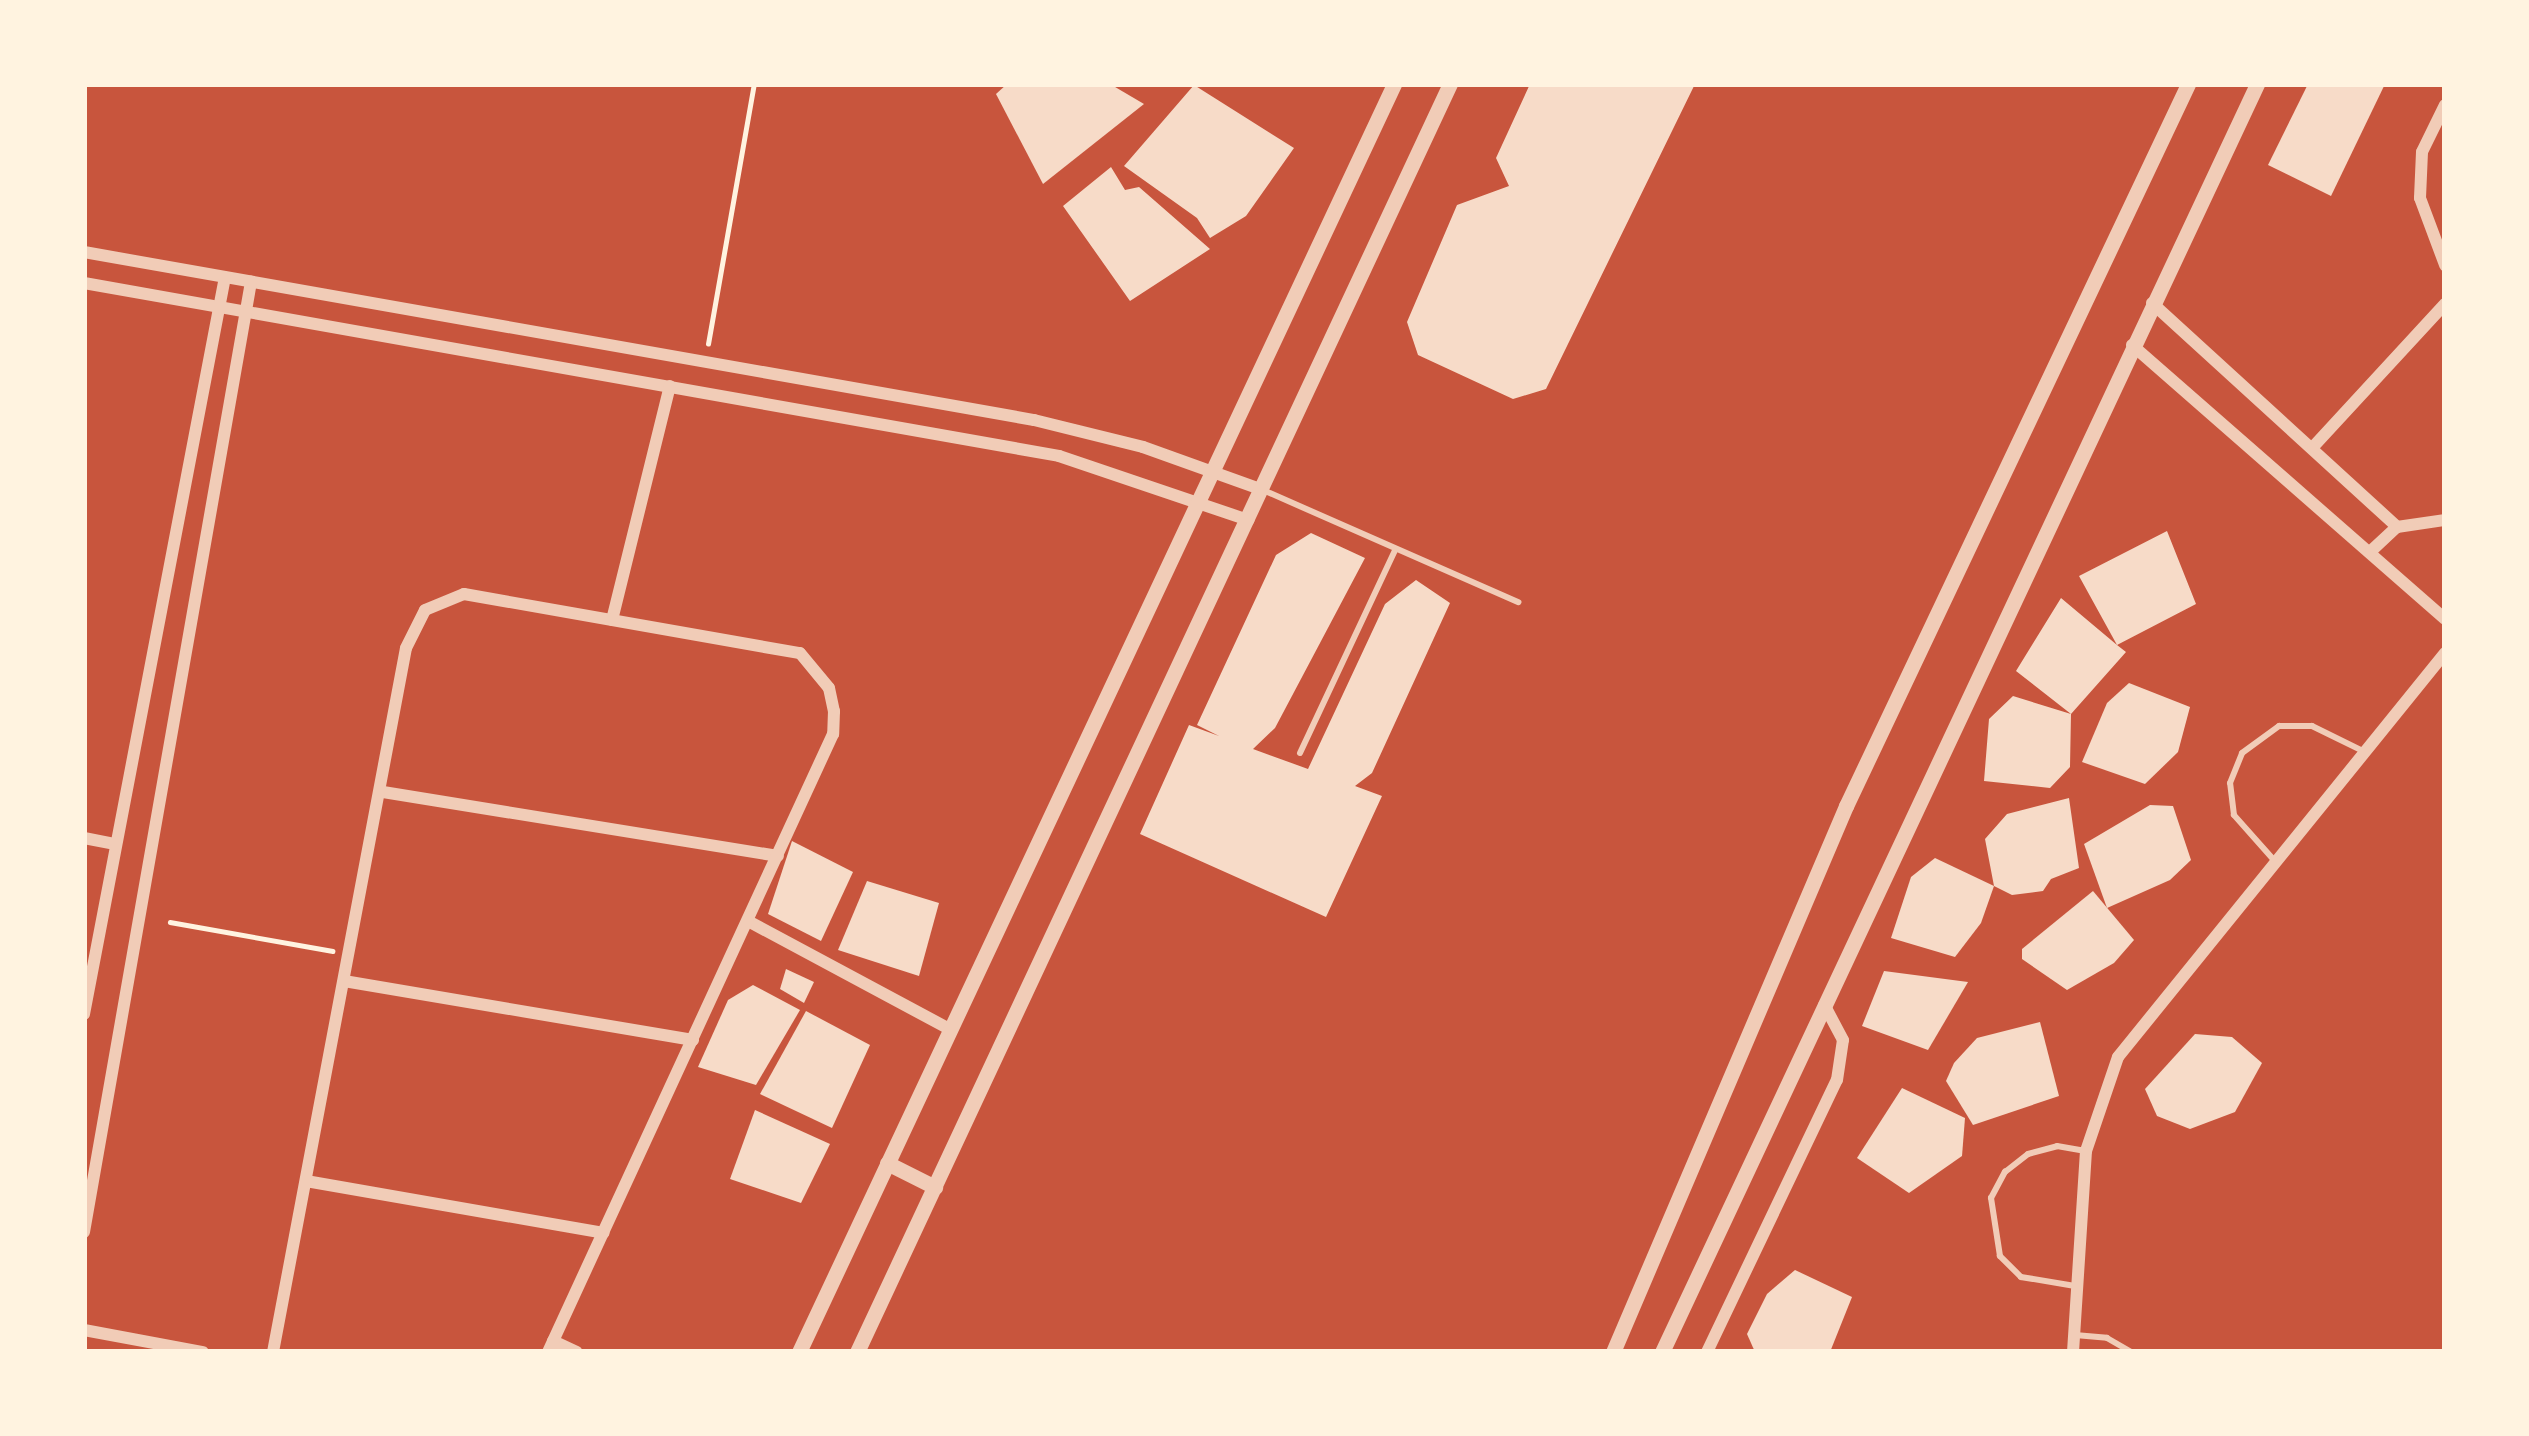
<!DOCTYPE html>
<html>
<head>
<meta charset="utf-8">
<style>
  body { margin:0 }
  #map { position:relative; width:2529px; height:1436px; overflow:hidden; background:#c8553d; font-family:"Fira Sans",sans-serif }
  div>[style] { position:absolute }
  .building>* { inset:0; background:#f7dbc8 }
  .path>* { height:4.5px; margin:-2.25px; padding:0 2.25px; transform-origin:2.25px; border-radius:2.25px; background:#fff3e0 }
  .service>* { height:6px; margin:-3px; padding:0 3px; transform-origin:3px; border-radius:3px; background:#f1ccb7 }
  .minor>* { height:12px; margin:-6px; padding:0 6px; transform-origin:6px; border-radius:6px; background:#f1ccb7 }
  .tertiary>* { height:15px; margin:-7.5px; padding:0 7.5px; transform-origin:7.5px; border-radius:7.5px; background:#f1ccb7 }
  span { translate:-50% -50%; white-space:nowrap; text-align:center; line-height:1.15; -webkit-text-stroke:12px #fff3e0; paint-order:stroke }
  .frame { position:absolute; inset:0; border:87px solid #fff3e0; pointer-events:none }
</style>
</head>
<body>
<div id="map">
  <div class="building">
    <i style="clip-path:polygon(1007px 84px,1110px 84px,1144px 104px,1043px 184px,996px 94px)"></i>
    <i style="clip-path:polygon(1530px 84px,1694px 86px,1546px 389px,1513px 399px,1418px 355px,1407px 322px,1457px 205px,1509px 186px,1496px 158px)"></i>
    <i style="clip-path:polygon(2308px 84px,2385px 84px,2331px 196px,2268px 165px)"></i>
    <i style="clip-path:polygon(1194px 85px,1294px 148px,1246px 216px,1210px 238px,1197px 218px,1124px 166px)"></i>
    <i style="clip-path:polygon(1111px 167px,1125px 190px,1139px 187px,1210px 249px,1130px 301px,1063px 206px)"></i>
    <i style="clip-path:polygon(2167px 531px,2196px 604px,2117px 645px,2126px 652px,2071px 714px,2070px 767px,2050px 788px,1984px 781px,1989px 719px,2013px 696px,2071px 714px,2016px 671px,2061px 598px,2117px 645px,2079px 576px)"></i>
    <i style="clip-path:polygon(1311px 533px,1365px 558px,1275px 728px,1253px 749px,1308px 769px,1385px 604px,1416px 580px,1450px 603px,1372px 773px,1355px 786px,1382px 796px,1326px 917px,1140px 834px,1189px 725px,1219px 736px,1197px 725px,1276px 555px)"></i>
    <i style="clip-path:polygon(2129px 683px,2190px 707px,2178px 752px,2145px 784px,2082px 762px,2107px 703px)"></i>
    <i style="clip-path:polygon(2069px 798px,2079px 868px,2051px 879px,2043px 891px,2012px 895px,1994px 886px,1985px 839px,2007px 814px)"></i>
    <i style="clip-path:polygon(2150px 805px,2173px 806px,2191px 860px,2170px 880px,2107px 908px,2084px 844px)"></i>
    <i style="clip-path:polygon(792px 841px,853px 872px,821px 941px,768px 914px)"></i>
    <i style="clip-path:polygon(1935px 858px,1994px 886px,1981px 923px,1955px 957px,1891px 938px,1911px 877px)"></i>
    <i style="clip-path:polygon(867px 881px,939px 903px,919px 976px,838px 950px)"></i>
    <i style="clip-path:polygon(2093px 891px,2134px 940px,2114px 963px,2067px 990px,2022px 959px,2022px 949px)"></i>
    <i style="clip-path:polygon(786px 969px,814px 982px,804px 1003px,780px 989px)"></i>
    <i style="clip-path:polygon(1884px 971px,1968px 982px,1928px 1050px,1862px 1026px)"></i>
    <i style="clip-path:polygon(753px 985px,800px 1010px,756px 1085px,698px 1067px,728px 1000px)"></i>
    <i style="clip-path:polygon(806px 1011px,870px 1045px,832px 1128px,760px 1094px)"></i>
    <i style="clip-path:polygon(2040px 1022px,2059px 1096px,1973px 1125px,1946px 1081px,1954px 1063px,1977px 1038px)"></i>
    <i style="clip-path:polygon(2195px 1034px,2232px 1037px,2262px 1063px,2235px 1112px,2190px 1129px,2157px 1116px,2145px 1089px)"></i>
    <i style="clip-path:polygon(1902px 1088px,1965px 1118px,1962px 1156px,1909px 1193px,1857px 1158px)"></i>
    <i style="clip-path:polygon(755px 1110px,830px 1144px,801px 1203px,730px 1179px)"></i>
    <i style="clip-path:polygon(1795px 1270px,1852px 1297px,1830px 1352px,1755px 1352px,1747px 1334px,1767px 1294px)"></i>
  </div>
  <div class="path">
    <i style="left:708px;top:344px;width:264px;rotate:-80deg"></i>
    <i style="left:170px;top:922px;width:165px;rotate:10.1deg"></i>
  </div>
  <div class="service">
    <i style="left:1263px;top:490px;width:279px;rotate:23.7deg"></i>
    <i style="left:1300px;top:753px;width:224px;rotate:-64.9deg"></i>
    <i style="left:2273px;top:859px;width:59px;rotate:-131.6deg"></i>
    <i style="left:2234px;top:815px;width:32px;rotate:-97deg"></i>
    <i style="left:2230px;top:783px;width:32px;rotate:-68deg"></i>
    <i style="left:2242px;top:753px;width:46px;rotate:-36.1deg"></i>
    <i style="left:2279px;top:726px;width:33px"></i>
    <i style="left:2312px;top:726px;width:57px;rotate:26.1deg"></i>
    <i style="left:2075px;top:1286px;width:55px;rotate:-170.5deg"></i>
    <i style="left:2021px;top:1277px;width:30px;rotate:-135deg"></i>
    <i style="left:2000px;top:1256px;width:59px;rotate:-98.8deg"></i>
    <i style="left:1991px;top:1198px;width:30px;rotate:-62deg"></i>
    <i style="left:2005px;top:1172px;width:29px;rotate:-38deg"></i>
    <i style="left:2028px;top:1154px;width:30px;rotate:-15deg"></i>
    <i style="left:2057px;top:1146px;width:29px;rotate:10deg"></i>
    <i style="left:2075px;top:1335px;width:32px;rotate:5deg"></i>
    <i style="left:2107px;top:1338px;width:28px;rotate:30deg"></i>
  </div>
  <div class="minor">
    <i style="left:2445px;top:105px;width:52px;rotate:116.1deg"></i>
    <i style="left:2422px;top:152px;width:46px;rotate:92.5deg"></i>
    <i style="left:2420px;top:198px;width:72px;rotate:69.5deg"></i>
    <i style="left:84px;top:252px;width:965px;rotate:10.03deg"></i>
    <i style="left:1034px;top:420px;width:112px;rotate:13.9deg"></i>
    <i style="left:1143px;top:447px;width:127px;rotate:19.7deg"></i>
    <i style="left:84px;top:283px;width:990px;rotate:10.06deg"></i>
    <i style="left:1059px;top:456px;width:200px;rotate:18.7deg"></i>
    <i style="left:2152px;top:303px;width:332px;rotate:42.4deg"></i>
    <i style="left:2132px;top:345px;width:416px;rotate:41.2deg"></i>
    <i style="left:2313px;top:447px;width:195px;rotate:-47.3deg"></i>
    <i style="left:2371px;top:551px;width:35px;rotate:-43deg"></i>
    <i style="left:2397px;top:527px;width:49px;rotate:-8.3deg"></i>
    <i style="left:612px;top:620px;width:241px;rotate:-76.1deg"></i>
    <i style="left:383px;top:792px;width:400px;rotate:9.2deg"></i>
    <i style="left:84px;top:838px;width:32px;rotate:11deg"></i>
    <i style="left:748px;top:921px;width:228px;rotate:28.2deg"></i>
    <i style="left:344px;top:981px;width:354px;rotate:9.6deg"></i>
    <i style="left:84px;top:1014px;width:750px;rotate:-79.17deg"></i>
    <i style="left:306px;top:1181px;width:302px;rotate:9.9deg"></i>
    <i style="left:84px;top:1232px;width:965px;rotate:-80.03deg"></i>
    <i style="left:84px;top:1330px;width:121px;rotate:10.5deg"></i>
    <i style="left:553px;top:1341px;width:26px;rotate:25deg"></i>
    <i style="left:273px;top:1352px;width:716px;rotate:-79.3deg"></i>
    <i style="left:406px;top:648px;width:42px;rotate:-63.4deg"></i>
    <i style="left:425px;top:610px;width:42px;rotate:-22.3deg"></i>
    <i style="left:464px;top:594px;width:341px;rotate:10deg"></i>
    <i style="left:800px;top:653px;width:45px;rotate:50.4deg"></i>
    <i style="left:829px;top:688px;width:24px;rotate:78deg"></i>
    <i style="left:834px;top:711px;width:23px;rotate:92deg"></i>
    <i style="left:833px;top:734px;width:681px;rotate:114.76deg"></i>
    <i style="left:1707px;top:1352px;width:301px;rotate:-64.5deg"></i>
    <i style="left:1837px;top:1080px;width:40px;rotate:-81.5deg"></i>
    <i style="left:1843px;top:1040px;width:40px;rotate:-118deg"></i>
    <i style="left:2073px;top:1352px;width:201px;rotate:-86.3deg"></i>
    <i style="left:2086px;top:1151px;width:99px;rotate:-71.2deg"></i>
    <i style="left:2118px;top:1057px;width:520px;rotate:-51.01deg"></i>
  </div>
  <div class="tertiary">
    <i style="left:887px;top:1163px;width:54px;rotate:26.6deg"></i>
    <i style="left:799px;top:1352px;width:1401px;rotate:-64.86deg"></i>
    <i style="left:857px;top:1352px;width:1400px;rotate:-64.94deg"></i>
    <i style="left:1613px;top:1352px;width:594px;rotate:-66.89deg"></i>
    <i style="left:1846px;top:806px;width:799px;rotate:-64.65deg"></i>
    <i style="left:1662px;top:1352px;width:1401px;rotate:-64.86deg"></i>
  </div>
  <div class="frame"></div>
</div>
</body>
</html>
